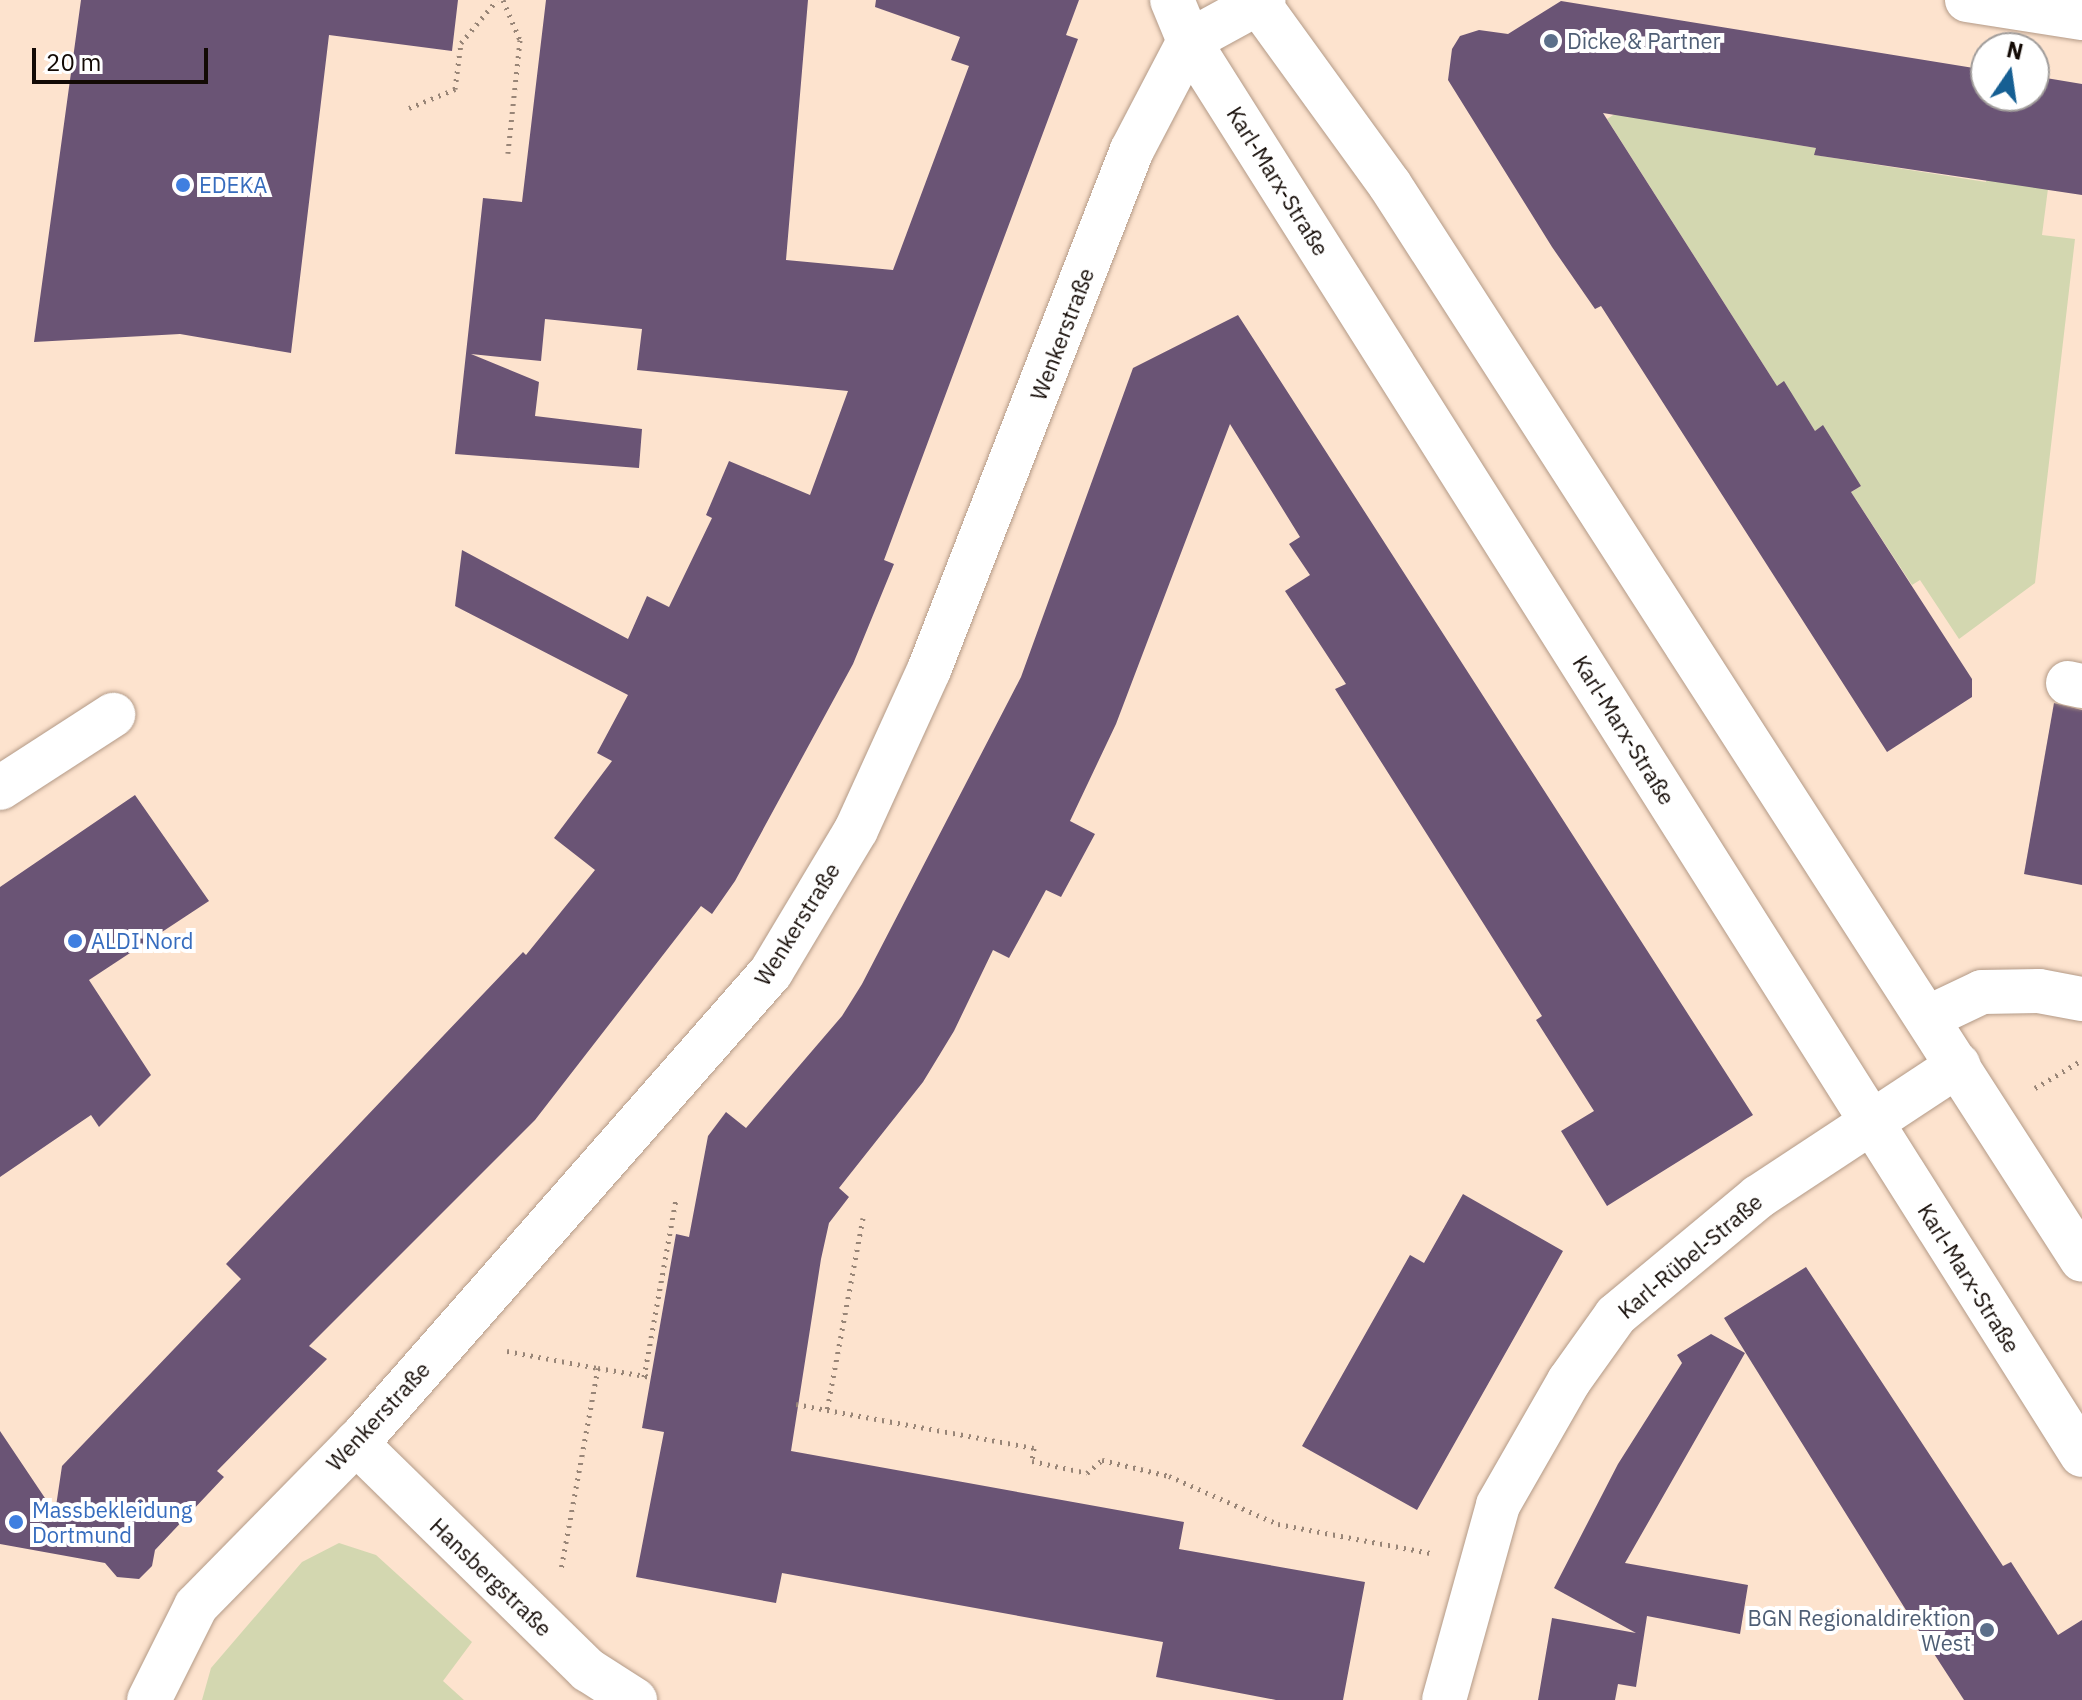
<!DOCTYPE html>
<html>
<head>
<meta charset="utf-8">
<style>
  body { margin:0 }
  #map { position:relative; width:2082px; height:1700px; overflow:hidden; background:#fde3ce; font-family:"IBM Plex Sans",sans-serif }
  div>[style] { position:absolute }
  .green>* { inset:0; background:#d3d7b0 }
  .building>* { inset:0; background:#6a5475 }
  .path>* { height:5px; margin-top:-2.5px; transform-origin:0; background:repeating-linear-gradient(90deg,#988577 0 2px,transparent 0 8px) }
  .roads { filter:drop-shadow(0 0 2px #b39a87) drop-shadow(0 0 2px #b39a87) }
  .minor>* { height:44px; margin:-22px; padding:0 22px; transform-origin:22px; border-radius:22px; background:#fff }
  .dots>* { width:22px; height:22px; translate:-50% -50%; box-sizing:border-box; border:4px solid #fff; border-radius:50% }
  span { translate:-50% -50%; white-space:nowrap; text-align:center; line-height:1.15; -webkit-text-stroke:8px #fff; paint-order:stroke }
  .service-label { font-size:22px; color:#4e5e75 }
  .left { translate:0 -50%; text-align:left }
  .right { translate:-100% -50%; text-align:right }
  .street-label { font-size:22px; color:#130a05 }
  .shop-label { font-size:22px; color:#366cbe }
  .north { position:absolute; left:1970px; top:32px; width:80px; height:80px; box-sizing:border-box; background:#fff; border:2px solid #a19d9b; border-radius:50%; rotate:13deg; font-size:22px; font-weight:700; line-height:32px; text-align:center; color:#130a05 }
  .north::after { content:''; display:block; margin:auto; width:28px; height:36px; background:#165f93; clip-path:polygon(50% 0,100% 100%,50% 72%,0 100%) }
  .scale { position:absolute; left:32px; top:48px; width:176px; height:36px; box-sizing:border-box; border:4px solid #130a05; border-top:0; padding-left:10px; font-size:24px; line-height:28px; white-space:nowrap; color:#130a05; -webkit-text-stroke:6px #fff; paint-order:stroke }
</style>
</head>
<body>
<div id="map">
  <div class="green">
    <i style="clip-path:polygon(1627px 106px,1682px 126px,1816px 148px,1815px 155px,1986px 182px,1988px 173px,2049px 181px,2042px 235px,2075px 239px,2035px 583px,1959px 639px,1920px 580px,1912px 585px,1851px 492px,1861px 486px,1815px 431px,1783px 382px,1777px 386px,1607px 119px)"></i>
    <i style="clip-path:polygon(339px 1543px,376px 1555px,472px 1642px,443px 1681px,464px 1700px,202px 1700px,211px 1668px,302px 1562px)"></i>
  </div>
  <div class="building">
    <i style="clip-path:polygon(81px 0,458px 0,452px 51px,329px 35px,291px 353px,180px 334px,34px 342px)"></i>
    <i style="clip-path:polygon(546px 0,808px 0,786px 260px,893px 270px,969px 66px,951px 60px,960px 37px,875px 7px,876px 0,1079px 0,1066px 35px,1078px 39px,884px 560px,894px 564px,853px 664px,735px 881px,712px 914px,701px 906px,535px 1120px,309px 1346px,327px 1359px,217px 1471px,224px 1477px,155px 1550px,152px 1566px,139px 1579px,117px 1577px,105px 1563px,0 1544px,0 1431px,55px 1513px,62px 1466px,241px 1279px,226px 1264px,523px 952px,526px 955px,595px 870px,554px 838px,612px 761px,597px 753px,628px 695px,455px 606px,462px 550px,628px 639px,647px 596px,669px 607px,712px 518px,706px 515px,729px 461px,810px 495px,848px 391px,637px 370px,642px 329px,545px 319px,541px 361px,471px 354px,539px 382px,535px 416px,642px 429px,639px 468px,455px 454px,483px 198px,522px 202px)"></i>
    <i style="clip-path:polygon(1561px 1px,1986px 70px,1986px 96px,2034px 96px,2034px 76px,2082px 84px,2082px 195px,1814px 155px,1816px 148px,1603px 113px,1777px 386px,1784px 381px,1815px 431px,1823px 425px,1861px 486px,1851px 492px,1972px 679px,1972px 697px,1887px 752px,1601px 306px,1595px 309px,1552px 247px,1448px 80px,1452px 49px,1460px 36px,1479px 30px,1508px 34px)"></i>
    <i style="clip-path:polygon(1238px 315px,1753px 1115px,1607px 1206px,1561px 1131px,1594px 1111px,1536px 1020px,1542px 1016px,1335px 689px,1346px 684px,1285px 591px,1310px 575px,1289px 544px,1300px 537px,1230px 424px,1116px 724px,1070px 821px,1095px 834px,1061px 897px,1046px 890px,1009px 958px,993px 950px,954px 1031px,923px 1082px,839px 1188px,849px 1197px,829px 1223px,821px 1259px,791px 1451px,1184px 1522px,1179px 1549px,1365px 1582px,1343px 1700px,1276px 1700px,1156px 1677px,1163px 1642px,782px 1573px,776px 1603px,636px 1577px,664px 1432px,642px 1428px,676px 1234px,689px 1237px,708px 1136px,726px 1112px,746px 1128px,842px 1016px,862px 984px,1021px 677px,1133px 368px)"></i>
    <i style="clip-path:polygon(2054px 703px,2082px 710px,2082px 885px,2024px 874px)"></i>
    <i style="clip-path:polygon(135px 795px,209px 901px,89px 980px,151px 1075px,99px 1127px,91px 1115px,0 1177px,0 887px)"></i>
    <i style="clip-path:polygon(1463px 1194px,1563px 1251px,1417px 1510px,1302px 1446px,1410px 1255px,1424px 1263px)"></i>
    <i style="clip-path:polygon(1806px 1267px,2003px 1566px,2011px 1562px,2058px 1635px,2082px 1620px,2082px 1700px,1964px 1700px,1914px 1623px,1724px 1318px)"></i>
    <i style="clip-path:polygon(1711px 1334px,1745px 1353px,1625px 1563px,1748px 1585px,1740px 1634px,1647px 1616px,1636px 1687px,1618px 1684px,1615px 1700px,1538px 1700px,1552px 1618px,1636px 1633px,1554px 1588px,1618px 1464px,1682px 1363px,1677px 1355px)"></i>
  </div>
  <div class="path">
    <i style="left:503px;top:0;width:43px;rotate:67deg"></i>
    <i style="left:520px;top:40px;width:114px;rotate:96.1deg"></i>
    <i style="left:409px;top:108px;width:50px;rotate:-22.4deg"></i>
    <i style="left:455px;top:89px;width:46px;rotate:-82.6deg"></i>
    <i style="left:461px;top:43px;width:56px;rotate:-50.1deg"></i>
    <i style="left:2035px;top:1088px;width:55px;rotate:-30.8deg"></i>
    <i style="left:863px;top:1218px;width:195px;rotate:100.6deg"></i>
    <i style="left:827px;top:1410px;width:210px;rotate:10.4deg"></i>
    <i style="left:1034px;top:1448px;width:13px;rotate:99deg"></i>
    <i style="left:1032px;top:1461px;width:56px;rotate:12.3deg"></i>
    <i style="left:1087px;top:1473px;width:20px;rotate:-41deg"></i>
    <i style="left:1102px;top:1460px;width:69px;rotate:13.4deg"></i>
    <i style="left:1169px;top:1476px;width:119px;rotate:23.8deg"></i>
    <i style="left:1278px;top:1524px;width:155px;rotate:10.8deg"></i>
    <i style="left:507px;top:1351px;width:93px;rotate:10.6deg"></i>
    <i style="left:598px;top:1368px;width:204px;rotate:100.4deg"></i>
    <i style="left:598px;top:1368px;width:54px;rotate:9.6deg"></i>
    <i style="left:644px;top:1377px;width:181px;rotate:-79.8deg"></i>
    <i style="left:796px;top:1404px;width:32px;rotate:11deg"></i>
  </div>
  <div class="roads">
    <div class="minor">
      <i style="left:1172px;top:0;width:44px;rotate:67.5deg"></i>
      <i style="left:1189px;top:41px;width:1672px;rotate:57.73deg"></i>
      <i style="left:1256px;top:0;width:228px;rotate:54.1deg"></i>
      <i style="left:1390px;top:185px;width:1278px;rotate:57.23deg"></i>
      <i style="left:1967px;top:0;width:116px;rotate:8.9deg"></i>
      <i style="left:1189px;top:41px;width:85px;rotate:-28.7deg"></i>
      <i style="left:2068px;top:683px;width:14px;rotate:12deg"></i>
      <i style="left:0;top:788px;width:135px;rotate:-32.9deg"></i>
      <i style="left:1927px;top:1018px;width:61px;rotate:-25.3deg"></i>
      <i style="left:1982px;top:992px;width:57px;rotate:-1deg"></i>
      <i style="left:2039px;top:991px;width:44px;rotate:10.5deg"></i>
      <i style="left:356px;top:1443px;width:325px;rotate:44.4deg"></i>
      <i style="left:588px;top:1670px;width:56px;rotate:32.6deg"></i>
      <i style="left:149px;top:1700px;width:105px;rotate:-63.4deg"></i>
      <i style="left:196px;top:1606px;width:240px;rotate:-45.5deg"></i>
      <i style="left:364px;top:1435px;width:616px;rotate:-48.68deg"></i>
      <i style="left:771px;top:972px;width:165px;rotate:-59.1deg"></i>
      <i style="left:856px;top:830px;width:176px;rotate:-65.5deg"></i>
      <i style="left:929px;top:670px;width:558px;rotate:-68.68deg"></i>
      <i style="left:1132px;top:150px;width:123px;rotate:-62.4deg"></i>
      <i style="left:1444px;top:1700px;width:202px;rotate:-74.5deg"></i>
      <i style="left:1498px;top:1505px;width:143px;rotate:-60.2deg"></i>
      <i style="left:1569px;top:1381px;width:81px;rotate:-54.5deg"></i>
      <i style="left:1616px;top:1315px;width:185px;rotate:-39.7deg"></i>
      <i style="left:1758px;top:1197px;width:240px;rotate:-33.4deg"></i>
    </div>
  </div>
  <div class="dots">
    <i style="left:1551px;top:41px;background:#5c6f8a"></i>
    <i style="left:183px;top:185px;background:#3f7fe0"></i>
    <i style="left:75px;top:941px;background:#3f7fe0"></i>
    <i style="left:16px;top:1522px;background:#3f7fe0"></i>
    <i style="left:1987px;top:1630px;background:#5c6f8a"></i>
  </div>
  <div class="service-label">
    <span class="left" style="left:1567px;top:41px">Dicke &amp; Partner</span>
    <span class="right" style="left:1971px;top:1630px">BGN Regionaldirektion<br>West</span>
  </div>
  <div class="street-label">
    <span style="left:1278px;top:181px;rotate:58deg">Karl-Marx-Straße</span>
    <span style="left:1062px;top:334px;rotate:-69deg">Wenkerstraße</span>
    <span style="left:1624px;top:730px;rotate:58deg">Karl-Marx-Straße</span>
    <span style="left:797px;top:924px;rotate:-58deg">Wenkerstraße</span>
    <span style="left:1690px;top:1256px;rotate:-40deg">Karl-Rübel-Straße</span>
    <span style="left:1969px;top:1278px;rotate:58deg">Karl-Marx-Straße</span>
    <span style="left:378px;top:1416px;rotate:-47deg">Wenkerstraße</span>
    <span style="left:491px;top:1577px;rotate:44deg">Hansbergstraße</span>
  </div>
  <div class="shop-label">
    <span class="left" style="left:199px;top:185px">EDEKA</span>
    <span class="left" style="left:91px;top:941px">ALDI Nord</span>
    <span class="left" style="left:32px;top:1522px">Massbekleidung<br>Dortmund</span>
  </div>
  <div class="north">N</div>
  <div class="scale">20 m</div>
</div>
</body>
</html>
